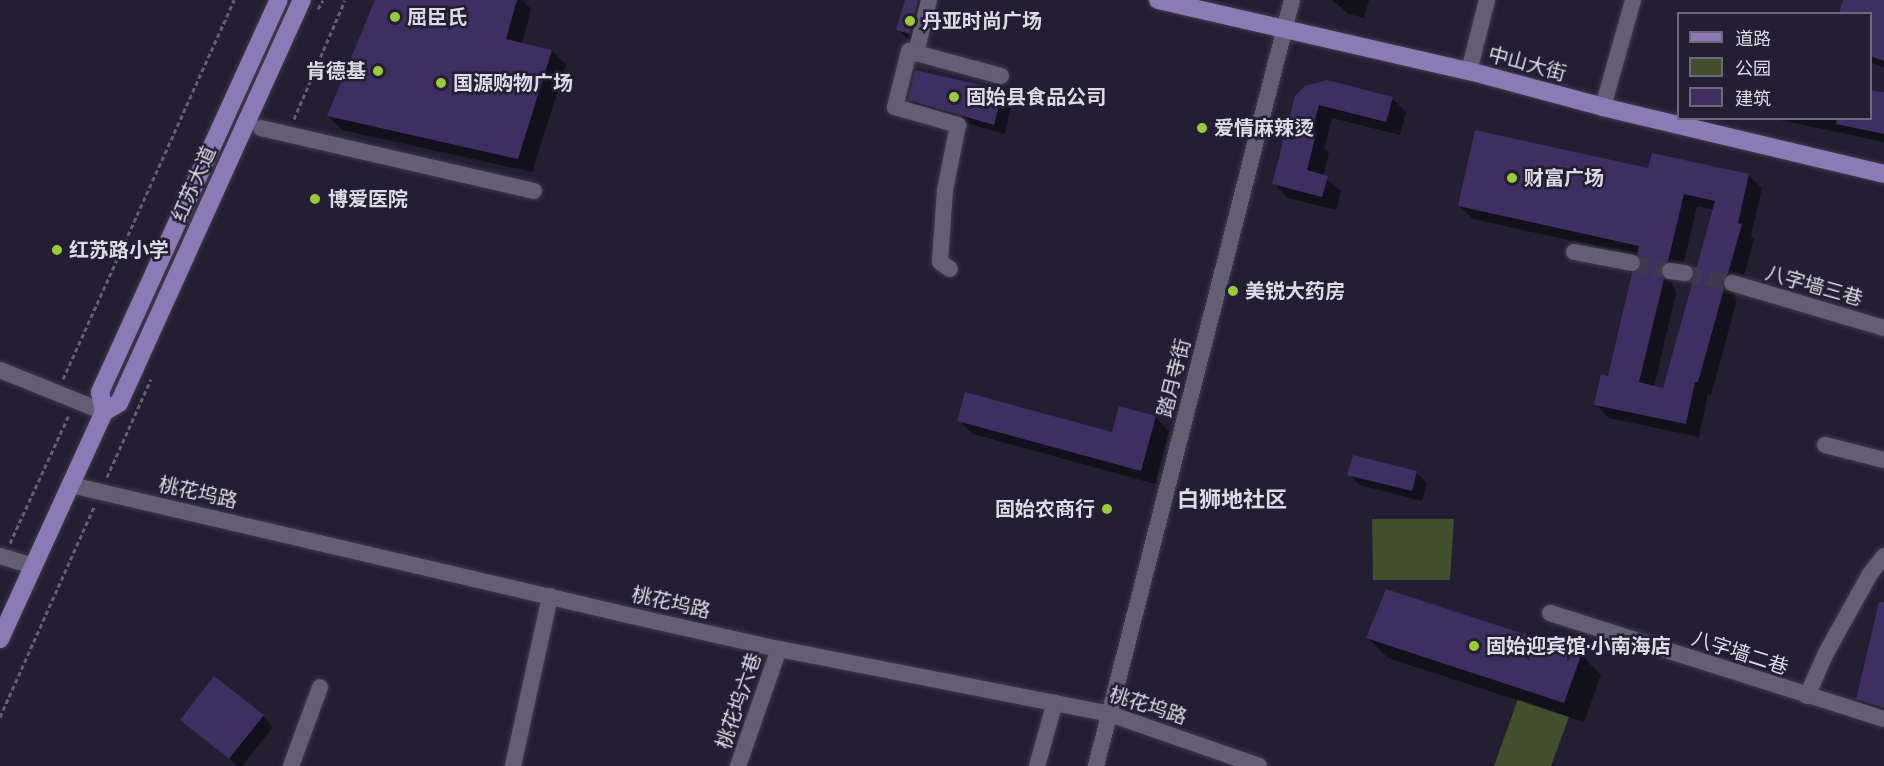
<!DOCTYPE html>
<html>
<head>
<meta charset="utf-8">
<style>
  body { margin:0 }
  #map { position:relative; width:1884px; height:766px; overflow:hidden; background:#231e31; font-family:Raleway,"Noto Sans SC",sans-serif }
  div>[style] { position:absolute }
  .green>* { inset:0; background:#414f2e }
  .shadow>* { inset:0; background:#0007 }
  .building>* { inset:0; background:#3f2e61 }
  .minor-tunnel>* { height:16px; margin-top:-8px; transform-origin:0; background:repeating-linear-gradient(90deg,#3f3a4c 0 16px,transparent 0 24px) }
  .path>* { height:3px; margin-top:-1.5px; transform-origin:0; background:repeating-linear-gradient(90deg,#635f6f 0 4.5px,transparent 0 7.5px) }
  .roads { filter:drop-shadow(0 0 2px #3f3a4a) drop-shadow(0 0 2px #3f3a4a) }
  .minor>* { height:16px; margin:-8px; padding:0 8px; transform-origin:8px; border-radius:8px; background:#645e75 }
  .major>* { height:18px; margin:-9px; padding:0 9px; transform-origin:9px; border-radius:9px; background:#8c7ab7 }
  .dots>* { width:16px; height:16px; translate:-50% -50%; box-sizing:border-box; border:3px solid #231e31; border-radius:50% }
  span { translate:-50% -50%; white-space:nowrap; text-align:center; line-height:1.15; -webkit-text-stroke:5px #231e31; paint-order:stroke }
  .poi-label { font-size:20px; color:#dddae7; font-weight:700 }
  .left { translate:0 -50%; text-align:left }
  .right { translate:-100% -50%; text-align:right }
  .street-label { font-size:20px; color:#dddae7 }
  .quarter-label { font-size:22px; color:#dddae7; font-weight:700 }
  .legend { position:absolute; left:1677px; top:12px; width:195px; height:108px; box-sizing:border-box; background:#231e31; border:2px solid #6d697a; margin:0; padding:8px 10px; list-style:none; font-size:18px; color:#dddae7 }
  .legend li { display:flex; align-items:center; gap:12px; height:30px }
  .legend b { width:30px; border:2px solid #6d697a }
</style>
</head>
<body>
<div id="map">
  <div class="green">
    <i style="clip-path:polygon(1372px 519px,1454px 519px,1450px 580px,1373px 580px)"></i>
    <i style="clip-path:polygon(1518px 699px,1569px 717px,1551px 766px,1494px 766px)"></i>
  </div>
  <div class="shadow">
    <i style="clip-path:polygon(376px 0,522px 0,531px 9px,522px 44px,552px 51px,566px 65px,532px 172px,342px 130px,328px 116px)"></i>
    <i style="clip-path:polygon(907px 0,941px 0,932px 2px,920px 43px,909px 40px,898px 30px)"></i>
    <i style="clip-path:polygon(1332px 0,1369px 0,1364px 18px,1349px 14px)"></i>
    <i style="clip-path:polygon(1845px 0,1884px 0,1884px 67px,1870px 62px,1870px 14px)"></i>
    <i style="clip-path:polygon(1002px 92px,1012px 102px,1005px 134px,920px 110px,909px 99px)"></i>
    <i style="clip-path:polygon(1884px 94px,1884px 142px,1771px 118px,1870px 118px)"></i>
    <i style="clip-path:polygon(1297px 97px,1392px 98px,1406px 112px,1400px 135px,1332px 118px,1324px 149px,1329px 153px,1323px 176px,1341px 191px,1336px 210px,1288px 198px,1274px 184px)"></i>
    <i style="clip-path:polygon(evenodd,1649px 170px,1748px 175px,1762px 188px,1751px 236px,1754px 239px,1741px 287px,1735px 293px,1736px 303px,1711px 395px,1708px 394px,1699px 437px,1609px 418px,1596px 404px,1609px 378px,1644px 266px,1641px 256px,1473px 219px,1459px 206px,1649px 170px,1697px 206px,1714px 210px,1664px 389px,1654px 387px,1676px 293px,1672px 283px,1681px 274px,1697px 206px)"></i>
    <i style="clip-path:polygon(1155px 417px,1169px 431px,1155px 484px,973px 434px,959px 420px,1113px 433px)"></i>
    <i style="clip-path:polygon(1416px 472px,1427px 483px,1422px 501px,1360px 485px,1349px 474px)"></i>
    <i style="clip-path:polygon(1884px 623px,1884px 715px,1868px 709px,1858px 699px)"></i>
    <i style="clip-path:polygon(1368px 638px,1581px 655px,1601px 675px,1584px 722px,1388px 658px)"></i>
    <i style="clip-path:polygon(263px 716px,273px 727px,242px 766px,238px 766px,182px 720px)"></i>
  </div>
  <div class="building">
    <i style="clip-path:polygon(375px 0,517px 0,506px 39px,552px 50px,518px 159px,327px 116px)"></i>
    <i style="clip-path:polygon(905px 0,918px 0,910px 34px,896px 30px)"></i>
    <i style="clip-path:polygon(1843px 0,1884px 0,1884px 61px,1870px 56px,1870px 14px,1839px 14px)"></i>
    <i style="clip-path:polygon(915px 70px,1003px 90px,994px 125px,908px 100px)"></i>
    <i style="clip-path:polygon(1327px 80px,1393px 97px,1386px 122px,1319px 105px,1310px 137px,1315px 138px,1307px 170px,1328px 176px,1322px 197px,1272px 184px,1295px 96px,1305px 86px)"></i>
    <i style="clip-path:polygon(1870px 90px,1884px 92px,1884px 134px,1836px 124px,1837px 118px,1870px 118px)"></i>
    <i style="clip-path:polygon(evenodd,1475px 130px,1648px 168px,1652px 153px,1749px 174px,1738px 223px,1742px 224px,1728px 273px,1722px 281px,1724px 289px,1698px 382px,1695px 382px,1686px 424px,1594px 405px,1601px 374px,1608px 376px,1632px 273px,1640px 270px,1642px 266px,1642px 259px,1637px 254px,1639px 246px,1458px 206px,1475px 130px,1684px 194px,1715px 201px,1663px 388px,1639px 382px,1664px 279px,1660px 269px,1668px 261px,1684px 194px)"></i>
    <i style="clip-path:polygon(965px 392px,1112px 432px,1119px 406px,1156px 416px,1141px 471px,957px 421px)"></i>
    <i style="clip-path:polygon(1353px 455px,1417px 471px,1412px 491px,1347px 475px)"></i>
    <i style="clip-path:polygon(1386px 589px,1582px 653px,1564px 703px,1366px 638px)"></i>
    <i style="clip-path:polygon(1879px 602px,1884px 602px,1884px 708px,1856px 699px)"></i>
    <i style="clip-path:polygon(214px 676px,264px 715px,229px 759px,180px 720px)"></i>
  </div>
  <div class="minor-tunnel">
    <i style="left:1632px;top:263px;width:39px;rotate:12deg"></i>
    <i style="left:1685px;top:273px;width:48px;rotate:12deg"></i>
  </div>
  <div class="path">
    <i style="left:318px;top:9px;width:10px;rotate:-61deg"></i>
    <i style="left:294px;top:119px;width:129px;rotate:-66.8deg"></i>
    <i style="left:63px;top:379px;width:416px;rotate:-65.7deg"></i>
    <i style="left:107px;top:477px;width:107px;rotate:-65.8deg"></i>
    <i style="left:10px;top:543px;width:141px;rotate:-65.3deg"></i>
    <i style="left:0;top:717px;width:230px;rotate:-65.9deg"></i>
  </div>
  <div class="roads">
    <div class="minor">
      <i style="left:929px;top:0;width:55px;rotate:103.8deg"></i>
      <i style="left:916px;top:53px;width:7px;rotate:-164deg"></i>
      <i style="left:909px;top:51px;width:58px;rotate:104deg"></i>
      <i style="left:895px;top:107px;width:66px;rotate:15.9deg"></i>
      <i style="left:958px;top:125px;width:66px;rotate:101.3deg"></i>
      <i style="left:945px;top:190px;width:72px;rotate:94deg"></i>
      <i style="left:940px;top:262px;width:12px;rotate:35deg"></i>
      <i style="left:916px;top:53px;width:88px;rotate:15.1deg"></i>
      <i style="left:1469px;top:71px;width:73px;rotate:-75.8deg"></i>
      <i style="left:1603px;top:107px;width:111px;rotate:-74.3deg"></i>
      <i style="left:261px;top:128px;width:280px;rotate:13deg"></i>
      <i style="left:1574px;top:252px;width:59px;rotate:10.7deg"></i>
      <i style="left:1670px;top:271px;width:15px;rotate:8deg"></i>
      <i style="left:1732px;top:283px;width:159px;rotate:16.5deg"></i>
      <i style="left:0;top:370px;width:112px;rotate:22deg"></i>
      <i style="left:1825px;top:445px;width:61px;rotate:14.3deg"></i>
      <i style="left:71px;top:485px;width:576px;rotate:13.14deg"></i>
      <i style="left:632px;top:616px;width:151px;rotate:12.7deg"></i>
      <i style="left:779px;top:649px;width:337px;rotate:11.1deg"></i>
      <i style="left:1110px;top:714px;width:158px;rotate:19.2deg"></i>
      <i style="left:0;top:556px;width:34px;rotate:17deg"></i>
      <i style="left:1550px;top:613px;width:350px;rotate:17.6deg"></i>
      <i style="left:1807px;top:696px;width:47px;rotate:-66.2deg"></i>
      <i style="left:1826px;top:653px;width:90px;rotate:-60.9deg"></i>
      <i style="left:1870px;top:574px;width:23px;rotate:-52deg"></i>
      <i style="left:291px;top:766px;width:84px;rotate:-69.8deg"></i>
      <i style="left:513px;top:766px;width:174px;rotate:-77.7deg"></i>
      <i style="left:738px;top:766px;width:124px;rotate:-70.7deg"></i>
      <i style="left:1037px;top:766px;width:66px;rotate:-74.3deg"></i>
      <i style="left:1096px;top:766px;width:791px;rotate:-75.65deg"></i>
    </div>
    <div class="major">
      <i style="left:1158px;top:0;width:319px;rotate:12.9deg"></i>
      <i style="left:1469px;top:71px;width:139px;rotate:15deg"></i>
      <i style="left:1603px;top:107px;width:289px;rotate:13.4deg"></i>
      <i style="left:104px;top:412px;width:17px;rotate:-31deg"></i>
      <i style="left:119px;top:403px;width:443px;rotate:-65.6deg"></i>
      <i style="left:0;top:639px;width:250px;rotate:-65.4deg"></i>
      <i style="left:104px;top:412px;width:20px;rotate:-101deg"></i>
      <i style="left:100px;top:392px;width:431px;rotate:-65.5deg"></i>
    </div>
  </div>
  <div class="dots">
    <i style="left:395px;top:17px;background:#98cb37"></i>
    <i style="left:910px;top:21px;background:#98cb37"></i>
    <i style="left:378px;top:71px;background:#98cb37"></i>
    <i style="left:441px;top:83px;background:#98cb37"></i>
    <i style="left:954px;top:97px;background:#98cb37"></i>
    <i style="left:1202px;top:128px;background:#98cb37"></i>
    <i style="left:1512px;top:178px;background:#98cb37"></i>
    <i style="left:315px;top:199px;background:#98cb37"></i>
    <i style="left:57px;top:250px;background:#98cb37"></i>
    <i style="left:1233px;top:291px;background:#98cb37"></i>
    <i style="left:1107px;top:509px;background:#98cb37"></i>
    <i style="left:1474px;top:646px;background:#98cb37"></i>
  </div>
  <div class="poi-label">
    <span class="left" style="left:407px;top:17px">屈臣氏</span>
    <span class="left" style="left:922px;top:21px">丹亚时尚广场</span>
    <span class="right" style="left:366px;top:71px">肯德基</span>
    <span class="left" style="left:453px;top:83px">国源购物广场</span>
    <span class="left" style="left:966px;top:97px">固始县食品公司</span>
    <span class="left" style="left:1214px;top:128px">爱情麻辣烫</span>
    <span class="left" style="left:1524px;top:178px">财富广场</span>
    <span class="left" style="left:328px;top:199px">博爱医院</span>
    <span class="left" style="left:69px;top:250px">红苏路小学</span>
    <span class="left" style="left:1245px;top:291px">美锐大药房</span>
    <span class="right" style="left:1095px;top:509px">固始农商行</span>
    <span class="left" style="left:1486px;top:646px">固始迎宾馆·小南海店</span>
  </div>
  <div class="street-label">
    <span style="left:1527px;top:64px;rotate:15deg">中山大街</span>
    <span style="left:194px;top:184px;rotate:-66deg">红苏大道</span>
    <span style="left:1814px;top:286px;rotate:16deg">八字墙三巷</span>
    <span style="left:1174px;top:378px;rotate:-76deg">踏月寺街</span>
    <span style="left:198px;top:493px;rotate:13deg">桃花坞路</span>
    <span style="left:671px;top:603px;rotate:13deg">桃花坞路</span>
    <span style="left:1740px;top:653px;rotate:18deg">八字墙二巷</span>
    <span style="left:739px;top:701px;rotate:-71deg">桃花坞六巷</span>
    <span style="left:1148px;top:706px;rotate:18deg">桃花坞路</span>
  </div>
  <div class="quarter-label">
    <span style="left:1232px;top:500px">白狮地社区</span>
  </div>
  <ul class="legend">
  <li><b style="height:8px;background:#8c7ab7"></b>道路</li>
  <li><b style="height:16px;background:#414f2e"></b>公园</li>
  <li><b style="height:16px;background:#3f2e61"></b>建筑</li>
  </ul>
</div>
</body>
</html>
